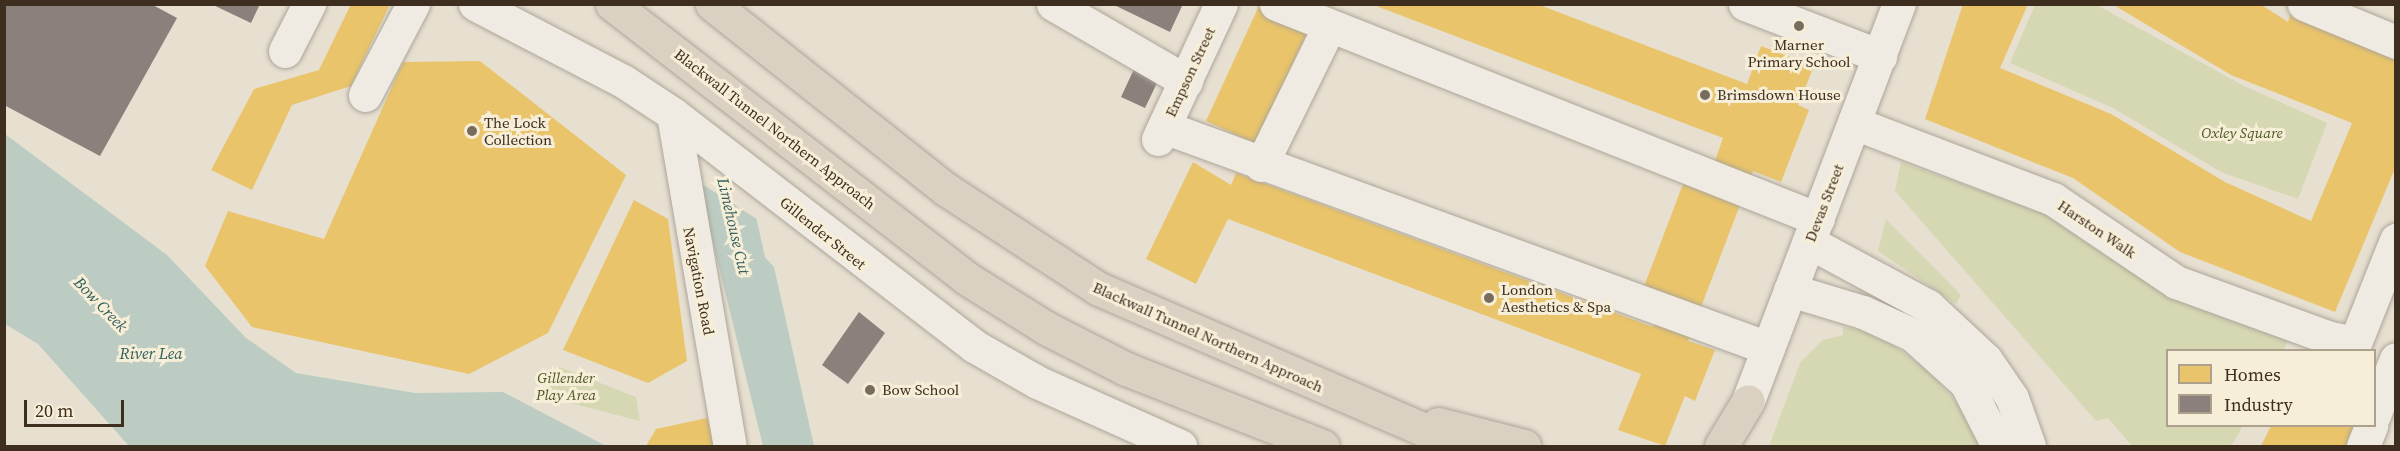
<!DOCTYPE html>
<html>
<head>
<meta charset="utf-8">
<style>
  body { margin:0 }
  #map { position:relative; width:2400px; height:451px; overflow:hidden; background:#e7e0d1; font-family:"Source Serif 4",serif }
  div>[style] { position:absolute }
  .green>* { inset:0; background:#d6d7b3 }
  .water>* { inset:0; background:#bcccc2 }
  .pier>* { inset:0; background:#e7e0d1 }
  .homes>* { inset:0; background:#e9c46a }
  .industry>* { inset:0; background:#8a817c }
  .roads { filter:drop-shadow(0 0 2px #ada599) drop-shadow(0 0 2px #ada599) }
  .minor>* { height:33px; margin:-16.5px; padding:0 16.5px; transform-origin:16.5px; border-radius:16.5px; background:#efebe3 }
  .highway>* { height:33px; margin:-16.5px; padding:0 16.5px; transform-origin:16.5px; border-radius:16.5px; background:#dad1c2 }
  .dots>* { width:16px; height:16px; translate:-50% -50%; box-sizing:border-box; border:3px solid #f7eed8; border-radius:50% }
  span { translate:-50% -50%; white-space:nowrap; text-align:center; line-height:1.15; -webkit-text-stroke:6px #f7eed8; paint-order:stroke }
  .poi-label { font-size:15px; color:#3d2e20 }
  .left { translate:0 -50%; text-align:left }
  .street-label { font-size:15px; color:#3d2e20 }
  .park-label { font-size:15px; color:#4d5a26; font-style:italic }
  .water-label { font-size:16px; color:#2f5d5a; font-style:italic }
  .frame { position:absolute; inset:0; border:6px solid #3d2e20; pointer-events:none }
  .legend { position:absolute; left:2166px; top:349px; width:210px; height:78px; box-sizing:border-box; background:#f7eed8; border:2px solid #ada18e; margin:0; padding:8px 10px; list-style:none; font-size:18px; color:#3d2e20 }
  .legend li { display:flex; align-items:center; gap:12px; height:30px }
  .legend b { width:30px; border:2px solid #ada18e }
  .scale { position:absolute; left:24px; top:400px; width:100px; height:27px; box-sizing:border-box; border:3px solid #3d2e20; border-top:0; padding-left:8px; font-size:18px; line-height:21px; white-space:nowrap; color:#3d2e20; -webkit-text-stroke:4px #f7eed8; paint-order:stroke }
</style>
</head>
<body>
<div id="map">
  <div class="green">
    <i style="clip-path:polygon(2035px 5px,2097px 5px,2244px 86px,2327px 123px,2298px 199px,2221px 172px,2113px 108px,2010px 63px)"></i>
    <i style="clip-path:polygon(1901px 162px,2049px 215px,2289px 339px,2284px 350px,2168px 350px,2168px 426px,2243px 426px,2231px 446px,2132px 446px,2108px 418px,2096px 421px,1895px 191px)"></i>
    <i style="clip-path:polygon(1886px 219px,1961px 295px,1956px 304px,1878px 251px)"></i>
    <i style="clip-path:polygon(1843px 327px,1878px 334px,1926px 369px,1957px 402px,1983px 446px,1769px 446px,1800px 363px,1823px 340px,1843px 335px)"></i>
    <i style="clip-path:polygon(557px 366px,636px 397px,640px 421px,543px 396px)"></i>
  </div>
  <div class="water">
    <i style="clip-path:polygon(709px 5px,765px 257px,774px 267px,814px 446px,763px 446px,698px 182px)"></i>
    <i style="clip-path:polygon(5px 134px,167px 255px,246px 338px,296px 373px,415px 393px,503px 392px,606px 446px,129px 446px,38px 344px,5px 324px)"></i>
  </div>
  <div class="pier">
    <i style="clip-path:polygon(654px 4px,712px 4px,760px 221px,694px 179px)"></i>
  </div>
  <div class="homes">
    <i style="clip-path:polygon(351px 4px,390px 4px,351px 86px,292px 105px,252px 190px,211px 170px,254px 89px,319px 70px)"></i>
    <i style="clip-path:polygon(1371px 4px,1537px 4px,1747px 84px,1761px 46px,1814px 66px,1798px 105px,1809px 110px,1781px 182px,1753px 171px,1688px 341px,1715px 350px,1695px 401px,1685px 396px,1665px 446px,1618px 430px,1641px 374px,1228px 219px,1196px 284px,1146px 259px,1193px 162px,1231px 185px,1236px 173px,1653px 327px,1660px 309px,1640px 297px,1683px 184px,1704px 192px,1723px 138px)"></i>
    <i style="clip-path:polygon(1963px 4px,2028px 4px,2000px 68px,2111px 114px,2225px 182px,2311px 221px,2352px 123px,2231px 75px,2112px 4px,2260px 4px,2288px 22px,2293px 7px,2396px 48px,2396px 166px,2335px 312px,2180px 252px,2073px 178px,1925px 119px)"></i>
    <i style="clip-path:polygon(1258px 8px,1308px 31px,1256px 144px,1206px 121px)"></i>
    <i style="clip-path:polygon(480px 61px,626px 175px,548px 333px,469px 374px,252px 327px,205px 266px,228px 211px,324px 239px,403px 62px)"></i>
    <i style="clip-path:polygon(634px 200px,668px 219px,687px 361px,648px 383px,563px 350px)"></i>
    <i style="clip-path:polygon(707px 418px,716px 446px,646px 446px,656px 429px)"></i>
    <i style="clip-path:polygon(2271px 426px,2356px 426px,2348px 446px,2261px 446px)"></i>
  </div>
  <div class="industry">
    <i style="clip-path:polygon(4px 4px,151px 4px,177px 18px,100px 156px,4px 105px)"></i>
    <i style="clip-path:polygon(211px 4px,260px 4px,251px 23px)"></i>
    <i style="clip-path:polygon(1112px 4px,1183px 4px,1170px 32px)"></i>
    <i style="clip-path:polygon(1135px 67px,1159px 79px,1145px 108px,1121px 97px)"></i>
    <i style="clip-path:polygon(859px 312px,885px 333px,848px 384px,822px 365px)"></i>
  </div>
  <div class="roads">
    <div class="minor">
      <i style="left:475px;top:4px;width:167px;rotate:27.5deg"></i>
      <i style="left:623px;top:81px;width:60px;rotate:33.4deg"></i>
      <i style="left:673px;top:114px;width:380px;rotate:37.6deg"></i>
      <i style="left:974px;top:346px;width:73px;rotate:29.7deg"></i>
      <i style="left:1037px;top:382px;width:157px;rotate:24.1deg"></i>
      <i style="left:1053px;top:4px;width:154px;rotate:30.1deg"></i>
      <i style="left:1276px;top:4px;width:583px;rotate:21.64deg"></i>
      <i style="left:1745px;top:4px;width:145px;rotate:21.1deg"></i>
      <i style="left:2304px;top:4px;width:100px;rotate:22.4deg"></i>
      <i style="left:285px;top:51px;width:53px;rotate:-62.9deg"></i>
      <i style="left:365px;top:95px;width:103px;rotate:-62.2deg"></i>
      <i style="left:673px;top:114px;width:337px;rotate:80.3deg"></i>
      <i style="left:1854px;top:123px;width:213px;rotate:20.9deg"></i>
      <i style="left:2053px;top:199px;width:148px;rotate:34deg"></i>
      <i style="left:2176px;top:282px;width:164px;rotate:20deg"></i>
      <i style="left:2330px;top:338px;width:25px;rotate:11deg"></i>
      <i style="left:2355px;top:343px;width:111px;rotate:-68.3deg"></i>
      <i style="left:1164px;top:127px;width:643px;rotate:20.1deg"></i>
      <i style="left:1158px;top:139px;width:149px;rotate:-65deg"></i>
      <i style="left:1261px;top:165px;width:154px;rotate:-63.8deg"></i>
      <i style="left:1809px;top:242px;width:135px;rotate:28.3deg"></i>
      <i style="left:1928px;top:306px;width:79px;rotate:43deg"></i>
      <i style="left:1986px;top:360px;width:46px;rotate:55.6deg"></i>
      <i style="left:2012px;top:398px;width:51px;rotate:70.5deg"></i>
      <i style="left:1790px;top:290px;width:76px;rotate:16.8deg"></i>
      <i style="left:1863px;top:312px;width:55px;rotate:24.7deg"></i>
      <i style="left:1913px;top:335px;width:72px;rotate:42.2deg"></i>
      <i style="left:1966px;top:383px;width:71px;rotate:63.1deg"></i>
      <i style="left:1748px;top:401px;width:425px;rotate:-69.2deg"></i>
      <i style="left:2374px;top:415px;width:60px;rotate:-68.6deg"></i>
      <i style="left:2363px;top:446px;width:22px;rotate:-68deg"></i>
    </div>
    <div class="highway">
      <i style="left:612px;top:4px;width:448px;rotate:37.7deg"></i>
      <i style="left:966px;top:278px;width:94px;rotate:32deg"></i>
      <i style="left:1046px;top:328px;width:90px;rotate:27.1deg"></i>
      <i style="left:1126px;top:369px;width:211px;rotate:21.4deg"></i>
      <i style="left:712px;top:4px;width:300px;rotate:38.4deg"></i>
      <i style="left:947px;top:190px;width:181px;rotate:33.1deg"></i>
      <i style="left:1099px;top:289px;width:395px;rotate:23.4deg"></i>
      <i style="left:1438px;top:424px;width:89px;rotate:14.3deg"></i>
      <i style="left:1721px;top:446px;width:52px;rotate:-59deg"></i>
    </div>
  </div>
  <div class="dots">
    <i style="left:1799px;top:26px;background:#786c5e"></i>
    <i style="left:1705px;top:95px;background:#786c5e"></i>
    <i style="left:472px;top:131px;background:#786c5e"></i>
    <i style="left:1489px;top:298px;background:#786c5e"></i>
    <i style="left:870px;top:390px;background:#786c5e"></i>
  </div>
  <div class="poi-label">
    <span style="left:1799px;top:53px">Marner<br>Primary School</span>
    <span class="left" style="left:1717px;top:95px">Brimsdown House</span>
    <span class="left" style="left:484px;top:131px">The Lock<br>Collection</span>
    <span class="left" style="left:1501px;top:298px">London<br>Aesthetics &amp; Spa</span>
    <span class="left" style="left:882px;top:390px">Bow School</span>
  </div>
  <div class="street-label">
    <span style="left:1190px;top:72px;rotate:-65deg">Empson Street</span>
    <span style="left:775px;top:129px;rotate:38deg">Blackwall Tunnel Northern Approach</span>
    <span style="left:1824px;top:203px;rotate:-69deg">Devas Street</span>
    <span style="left:2097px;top:229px;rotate:34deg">Harston Walk</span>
    <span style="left:823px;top:233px;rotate:39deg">Gillender Street</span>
    <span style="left:699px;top:281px;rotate:79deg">Navigation Road</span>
    <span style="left:1208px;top:337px;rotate:24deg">Blackwall Tunnel Northern Approach</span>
  </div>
  <div class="park-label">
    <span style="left:2242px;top:133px">Oxley Square</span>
    <span style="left:566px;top:386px">Gillender<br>Play Area</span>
  </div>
  <div class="water-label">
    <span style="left:734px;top:226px;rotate:77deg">Limehouse Cut</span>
    <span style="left:101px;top:304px;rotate:46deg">Bow Creek</span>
    <span style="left:151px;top:353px">River Lea</span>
  </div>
  <div class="frame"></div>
  <ul class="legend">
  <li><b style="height:16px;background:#e9c46a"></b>Homes</li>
  <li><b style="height:16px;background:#8a817c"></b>Industry</li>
  </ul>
  <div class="scale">20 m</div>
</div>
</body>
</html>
